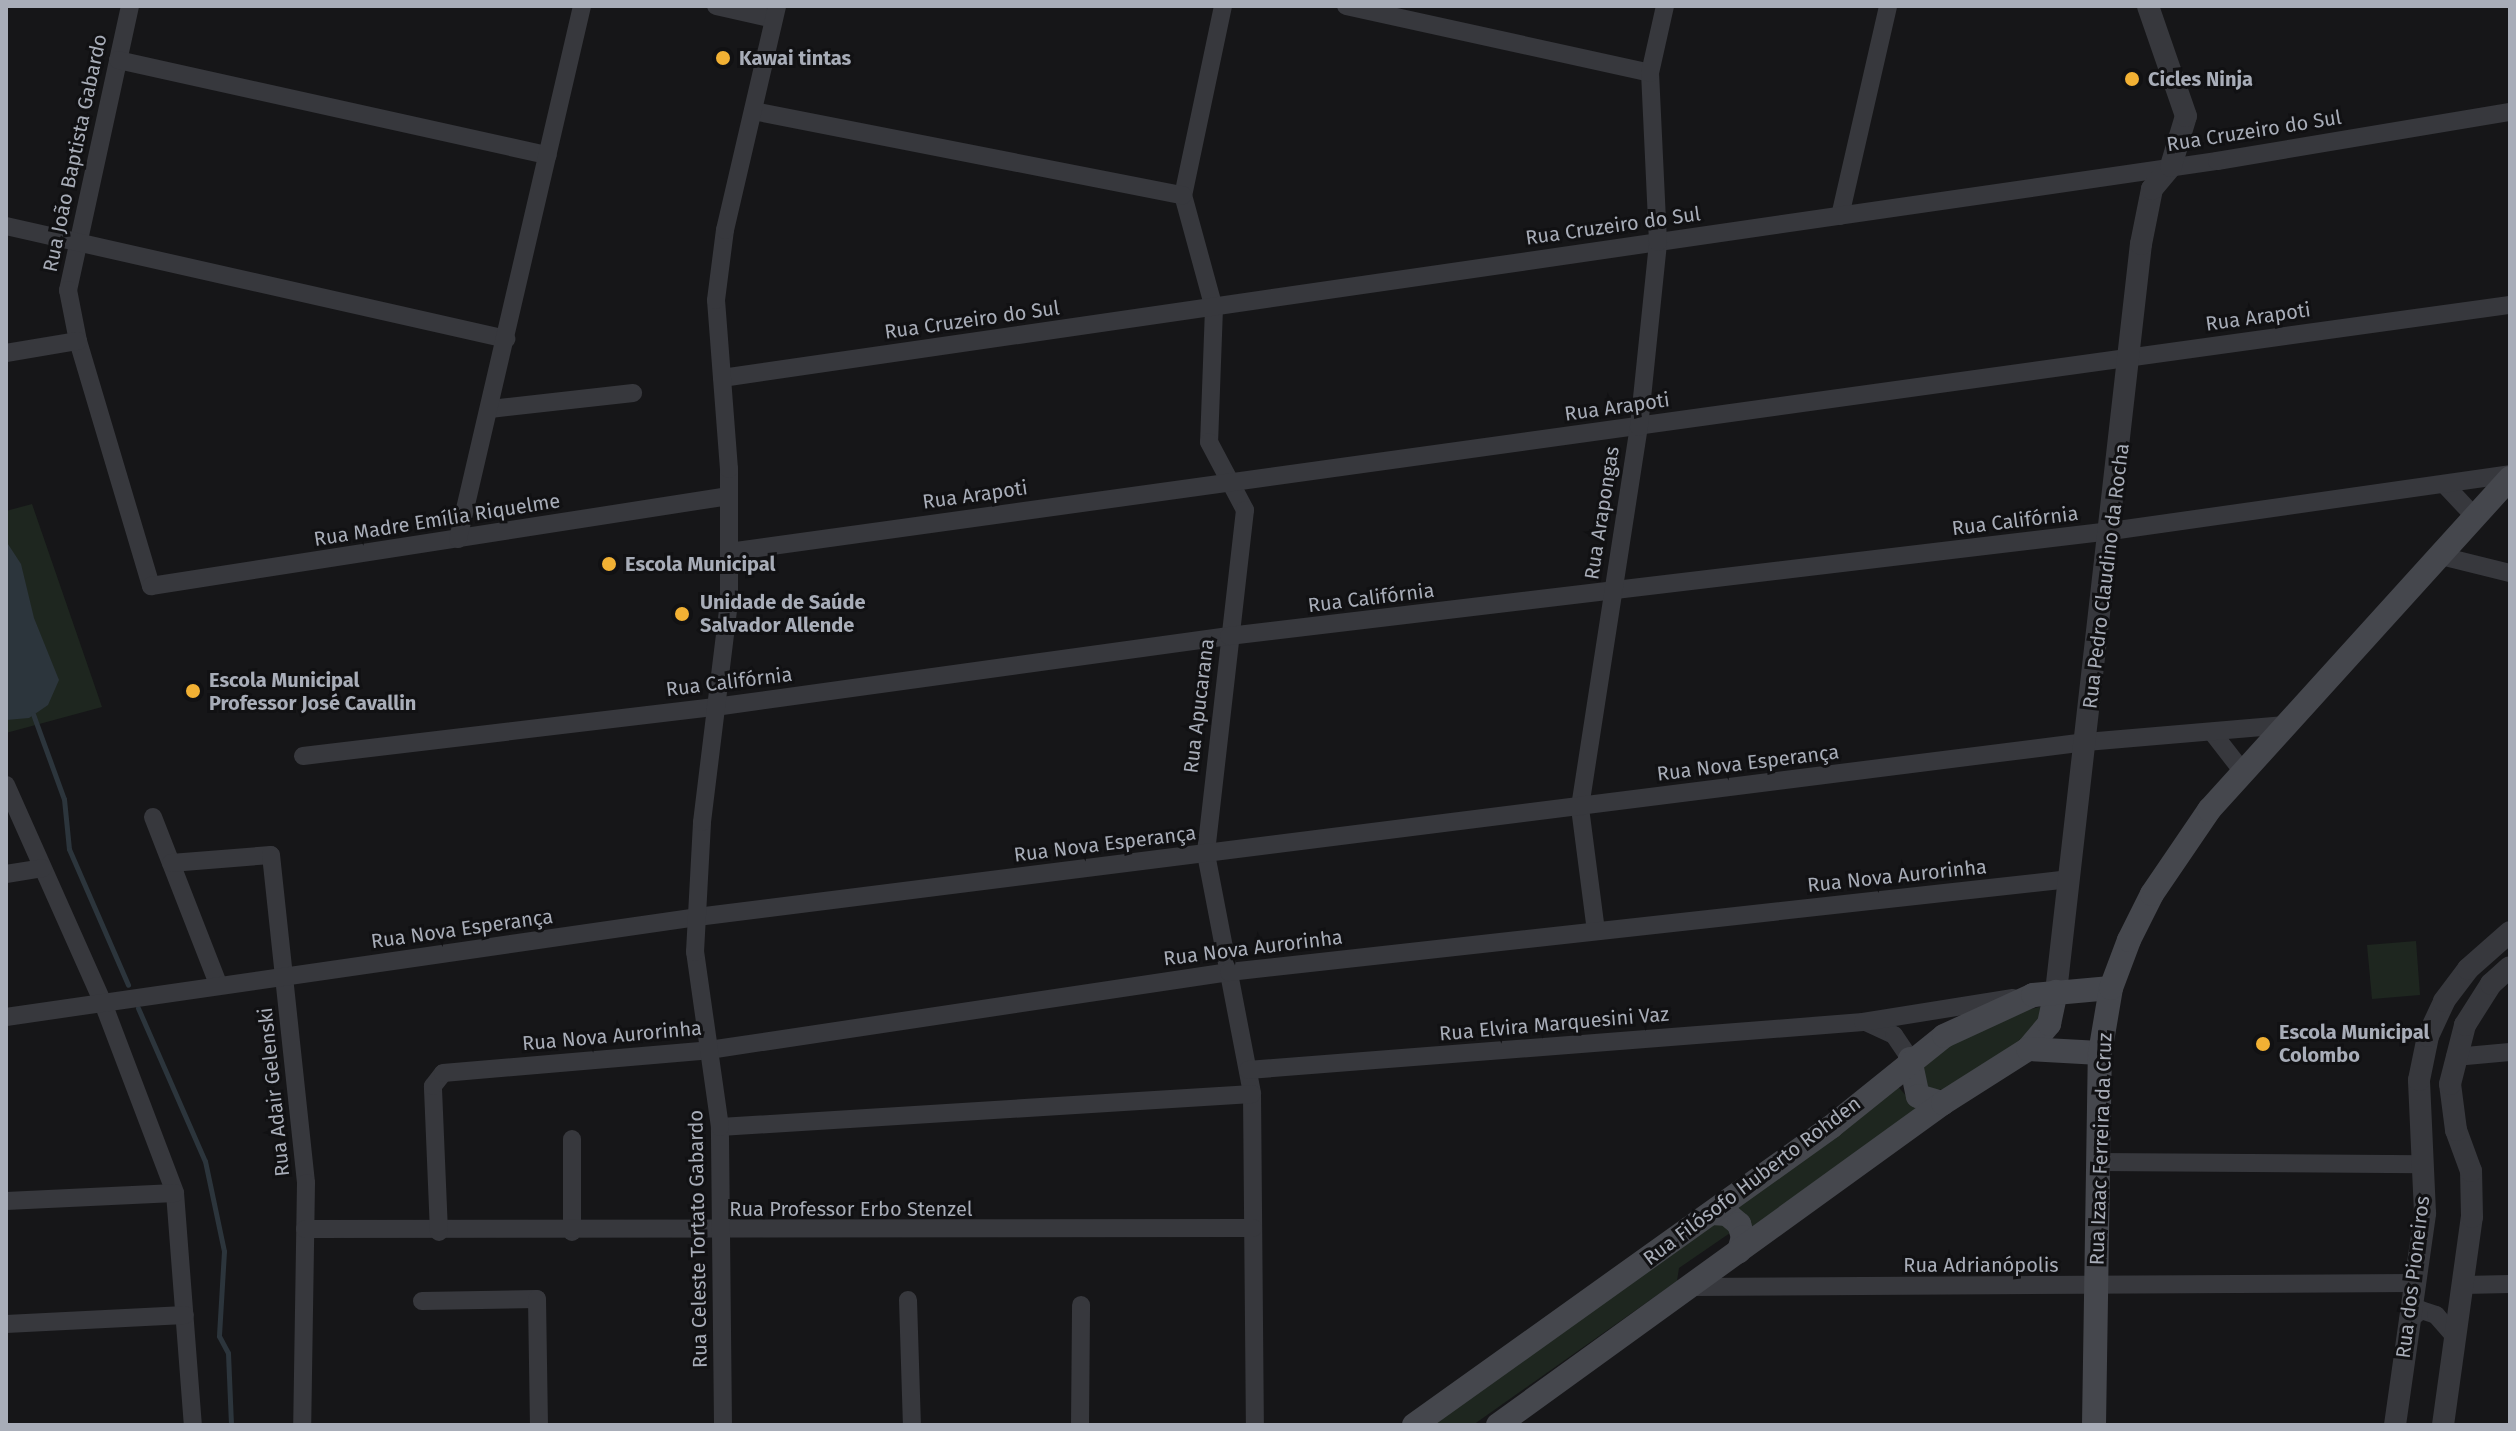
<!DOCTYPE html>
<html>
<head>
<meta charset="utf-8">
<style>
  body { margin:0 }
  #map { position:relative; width:2516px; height:1431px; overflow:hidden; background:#161618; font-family:"Fira Sans",sans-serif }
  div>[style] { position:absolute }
  .green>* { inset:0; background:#1e261f }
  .water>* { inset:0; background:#2c353c }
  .stream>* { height:5px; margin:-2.5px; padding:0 2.5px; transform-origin:2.5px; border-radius:2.5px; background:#2c353c }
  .minor>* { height:18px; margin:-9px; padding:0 9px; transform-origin:9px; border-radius:9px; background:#37383d }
  .tertiary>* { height:22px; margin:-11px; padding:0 11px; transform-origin:11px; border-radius:11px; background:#37383d }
  .secondary>* { height:24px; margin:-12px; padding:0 12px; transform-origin:12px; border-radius:12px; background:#45474d }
  .dots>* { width:22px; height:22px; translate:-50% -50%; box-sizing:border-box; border:4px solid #111113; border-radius:50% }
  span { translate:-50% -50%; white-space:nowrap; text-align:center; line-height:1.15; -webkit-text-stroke:6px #111113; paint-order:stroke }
  .poi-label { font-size:20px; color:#a8adb8; font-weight:700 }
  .left { translate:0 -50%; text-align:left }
  .street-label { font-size:20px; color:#a8adb8 }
  .frame { position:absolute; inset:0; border:8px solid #a8adb8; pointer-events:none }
</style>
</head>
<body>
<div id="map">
  <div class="green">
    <i style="clip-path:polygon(32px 504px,102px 707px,6px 733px,6px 511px)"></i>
    <i style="clip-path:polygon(2416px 941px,2420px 995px,2372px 999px,2367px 945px)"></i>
    <i style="clip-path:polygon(2044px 1006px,2047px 1023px,1946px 1090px,1928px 1089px,1922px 1063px,1967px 1035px,2017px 1012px)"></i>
    <i style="clip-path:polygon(1893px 1081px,1917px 1108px,1750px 1230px,1737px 1207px)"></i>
    <i style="clip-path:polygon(1721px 1219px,1729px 1221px,1730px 1233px,1679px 1268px,1677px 1281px,1473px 1425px,1431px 1425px)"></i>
  </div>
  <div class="water">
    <i style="clip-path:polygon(6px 541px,21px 564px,34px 618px,59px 680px,48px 705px,29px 718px,6px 720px)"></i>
  </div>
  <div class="stream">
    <i style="left:33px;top:714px;width:90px;rotate:70deg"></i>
    <i style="left:64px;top:799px;width:50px;rotate:84.3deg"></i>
    <i style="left:69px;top:849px;width:148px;rotate:66.5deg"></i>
    <i style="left:138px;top:1008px;width:167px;rotate:66.4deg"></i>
    <i style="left:205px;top:1161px;width:92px;rotate:78.1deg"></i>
    <i style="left:224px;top:1251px;width:85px;rotate:93.4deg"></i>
    <i style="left:219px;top:1336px;width:19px;rotate:62deg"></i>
    <i style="left:228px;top:1353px;width:72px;rotate:87.6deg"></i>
  </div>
  <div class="minor">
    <i style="left:130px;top:6px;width:291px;rotate:102.3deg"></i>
    <i style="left:68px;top:290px;width:52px;rotate:78.9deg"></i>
    <i style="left:78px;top:341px;width:256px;rotate:73.4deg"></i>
    <i style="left:151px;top:586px;width:585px;rotate:-8.85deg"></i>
    <i style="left:716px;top:6px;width:59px;rotate:12.6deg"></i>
    <i style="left:1223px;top:6px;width:193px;rotate:101.9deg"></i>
    <i style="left:1183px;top:195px;width:117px;rotate:74.7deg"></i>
    <i style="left:1214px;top:308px;width:134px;rotate:92.1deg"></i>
    <i style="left:1209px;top:442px;width:77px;rotate:62.1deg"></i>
    <i style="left:1245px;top:510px;width:346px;rotate:96.5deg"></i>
    <i style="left:1206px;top:854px;width:244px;rotate:79.1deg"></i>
    <i style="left:1252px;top:1094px;width:331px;rotate:89.5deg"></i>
    <i style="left:1346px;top:6px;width:311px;rotate:12.4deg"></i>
    <i style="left:118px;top:60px;width:440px;rotate:12.5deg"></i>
    <i style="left:753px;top:111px;width:438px;rotate:11.1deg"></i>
    <i style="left:1840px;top:216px;width:215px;rotate:-77.1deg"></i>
    <i style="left:6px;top:226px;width:513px;rotate:12.73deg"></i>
    <i style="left:6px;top:353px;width:73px;rotate:-9.5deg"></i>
    <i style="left:722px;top:378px;width:1511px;rotate:-8.26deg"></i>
    <i style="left:2217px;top:161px;width:297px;rotate:-9.5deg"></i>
    <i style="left:490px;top:409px;width:144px;rotate:-6.4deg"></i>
    <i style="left:2445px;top:485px;width:41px;rotate:47deg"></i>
    <i style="left:458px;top:539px;width:547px;rotate:-76.9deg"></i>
    <i style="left:729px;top:552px;width:1798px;rotate:-7.9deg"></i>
    <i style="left:2437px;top:555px;width:75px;rotate:13.9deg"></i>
    <i style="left:2212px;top:732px;width:51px;rotate:52.2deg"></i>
    <i style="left:303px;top:756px;width:415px;rotate:-6.8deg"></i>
    <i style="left:715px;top:707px;width:519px;rotate:-7.86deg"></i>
    <i style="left:1229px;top:636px;width:888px;rotate:-6.79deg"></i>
    <i style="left:2111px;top:531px;width:403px;rotate:-8.1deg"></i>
    <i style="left:6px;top:785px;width:239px;rotate:66deg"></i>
    <i style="left:103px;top:1003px;width:203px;rotate:69.2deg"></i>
    <i style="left:175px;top:1193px;width:233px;rotate:85.6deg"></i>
    <i style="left:153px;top:817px;width:181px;rotate:68.7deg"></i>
    <i style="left:171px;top:863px;width:100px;rotate:-4.6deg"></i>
    <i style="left:271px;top:855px;width:330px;rotate:83.9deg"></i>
    <i style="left:306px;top:1183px;width:242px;rotate:90.9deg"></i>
    <i style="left:6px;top:874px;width:37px;rotate:-9deg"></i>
    <i style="left:1596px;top:931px;width:125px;rotate:-97.4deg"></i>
    <i style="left:1580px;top:807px;width:385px;rotate:-81.2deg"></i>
    <i style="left:1639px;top:427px;width:186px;rotate:-84.1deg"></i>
    <i style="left:1658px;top:242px;width:169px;rotate:-92.7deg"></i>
    <i style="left:1650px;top:73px;width:69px;rotate:-77.4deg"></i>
    <i style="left:6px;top:1017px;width:698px;rotate:-8.23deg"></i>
    <i style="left:697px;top:917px;width:1400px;rotate:-7.18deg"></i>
    <i style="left:2086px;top:742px;width:200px;rotate:-4.9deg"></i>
    <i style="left:1866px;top:1022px;width:31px;rotate:25deg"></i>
    <i style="left:1894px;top:1035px;width:29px;rotate:56deg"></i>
    <i style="left:2455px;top:1057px;width:55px;rotate:-5.2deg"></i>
    <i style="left:1248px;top:1070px;width:617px;rotate:-4.46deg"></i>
    <i style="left:1863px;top:1022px;width:152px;rotate:-9.1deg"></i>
    <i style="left:720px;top:1127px;width:533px;rotate:-3.55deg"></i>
    <i style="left:572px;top:1139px;width:93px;rotate:90deg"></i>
    <i style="left:2097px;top:1162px;width:326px;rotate:0.4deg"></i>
    <i style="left:6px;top:1201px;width:169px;rotate:-2.7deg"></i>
    <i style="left:305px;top:1229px;width:948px;rotate:-0.06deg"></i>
    <i style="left:439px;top:1232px;width:146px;rotate:-92.4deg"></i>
    <i style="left:433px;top:1086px;width:16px;rotate:-52deg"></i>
    <i style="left:443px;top:1073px;width:267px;rotate:-4.9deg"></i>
    <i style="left:709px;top:1050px;width:526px;rotate:-8.53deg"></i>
    <i style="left:1229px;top:972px;width:846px;rotate:-6.31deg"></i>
    <i style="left:2463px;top:1285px;width:47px;rotate:-1.2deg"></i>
    <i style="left:1693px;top:1287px;width:719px;rotate:-0.32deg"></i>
    <i style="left:908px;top:1300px;width:125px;rotate:88.2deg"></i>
    <i style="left:422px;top:1301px;width:115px;rotate:-1deg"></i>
    <i style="left:537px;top:1299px;width:126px;rotate:89.1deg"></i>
    <i style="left:2408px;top:1321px;width:17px;rotate:-40deg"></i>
    <i style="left:2421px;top:1310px;width:16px;rotate:18deg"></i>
    <i style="left:2436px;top:1315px;width:30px;rotate:49deg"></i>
    <i style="left:6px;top:1324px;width:179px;rotate:-2.9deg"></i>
    <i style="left:723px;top:1425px;width:298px;rotate:-90.6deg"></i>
    <i style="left:720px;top:1127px;width:177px;rotate:-98.1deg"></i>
    <i style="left:695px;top:952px;width:130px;rotate:-86.9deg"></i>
    <i style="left:702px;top:822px;width:221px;rotate:-83deg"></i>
    <i style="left:729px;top:603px;width:134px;rotate:-90deg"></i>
    <i style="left:729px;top:469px;width:169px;rotate:-94.4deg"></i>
    <i style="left:716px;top:300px;width:71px;rotate:-82.7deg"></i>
    <i style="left:725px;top:230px;width:230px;rotate:-76.9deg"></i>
    <i style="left:1080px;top:1425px;width:120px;rotate:-89.5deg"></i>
  </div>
  <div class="tertiary">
    <i style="left:2056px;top:992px;width:753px;rotate:-83.52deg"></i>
    <i style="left:2141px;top:244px;width:56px;rotate:-78.7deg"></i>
    <i style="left:2152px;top:189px;width:30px;rotate:-50deg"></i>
    <i style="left:2171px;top:166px;width:52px;rotate:-73.3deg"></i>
    <i style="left:2186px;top:116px;width:116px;rotate:-109.1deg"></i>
    <i style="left:2395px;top:1425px;width:214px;rotate:-81.9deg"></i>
    <i style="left:2425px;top:1213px;width:133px;rotate:-92.6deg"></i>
    <i style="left:2419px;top:1080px;width:45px;rotate:-78.4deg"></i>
    <i style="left:2428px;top:1036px;width:38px;rotate:-65deg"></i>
    <i style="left:2444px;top:1001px;width:40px;rotate:-53deg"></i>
    <i style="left:2468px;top:969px;width:56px;rotate:-41.4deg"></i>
    <i style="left:2443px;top:1425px;width:210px;rotate:-82.1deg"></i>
    <i style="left:2472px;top:1217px;width:46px;rotate:-91.2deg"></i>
    <i style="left:2471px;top:1171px;width:44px;rotate:-110.1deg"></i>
    <i style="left:2456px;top:1130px;width:46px;rotate:-97.4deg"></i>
    <i style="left:2450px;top:1084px;width:61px;rotate:-75.7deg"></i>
    <i style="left:2465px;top:1025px;width:49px;rotate:-57.6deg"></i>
    <i style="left:2491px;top:984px;width:25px;rotate:-42deg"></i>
  </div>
  <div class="secondary">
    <i style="left:2028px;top:1049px;width:33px;rotate:-50deg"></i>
    <i style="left:2049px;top:1024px;width:33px;rotate:-78deg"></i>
    <i style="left:1910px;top:1059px;width:38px;rotate:78deg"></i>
    <i style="left:1918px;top:1096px;width:26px;rotate:16deg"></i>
    <i style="left:1712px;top:1213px;width:15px;rotate:4deg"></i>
    <i style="left:1727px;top:1214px;width:16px;rotate:40deg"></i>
    <i style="left:1739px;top:1224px;width:14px;rotate:73deg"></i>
    <i style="left:1743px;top:1237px;width:15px;rotate:106deg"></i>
    <i style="left:1414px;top:1425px;width:513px;rotate:-35.55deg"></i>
    <i style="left:1831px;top:1127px;width:145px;rotate:-38.8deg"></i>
    <i style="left:1944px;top:1036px;width:98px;rotate:-24.7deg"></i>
    <i style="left:2033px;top:995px;width:78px;rotate:-5.1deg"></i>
    <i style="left:1498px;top:1425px;width:549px;rotate:-35.89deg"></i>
    <i style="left:1943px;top:1103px;width:101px;rotate:-32.4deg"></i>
    <i style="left:2028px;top:1049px;width:72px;rotate:3.2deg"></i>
    <i style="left:2094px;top:1425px;width:372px;rotate:-89.1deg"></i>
    <i style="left:2100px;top:1053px;width:66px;rotate:-80.4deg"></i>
    <i style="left:2111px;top:988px;width:51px;rotate:-69.4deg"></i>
    <i style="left:2129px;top:940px;width:51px;rotate:-63.4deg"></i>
    <i style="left:2152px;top:894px;width:102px;rotate:-55.8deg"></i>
    <i style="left:2209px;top:810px;width:448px;rotate:-47.8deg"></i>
  </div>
  <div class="dots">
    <i style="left:723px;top:58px;background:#f2b134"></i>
    <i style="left:2132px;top:79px;background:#f2b134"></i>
    <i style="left:609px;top:564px;background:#f2b134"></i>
    <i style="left:682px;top:614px;background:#f2b134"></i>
    <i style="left:193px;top:691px;background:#f2b134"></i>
    <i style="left:2263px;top:1044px;background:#f2b134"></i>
  </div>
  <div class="poi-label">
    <span class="left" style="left:739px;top:58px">Kawai tintas</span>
    <span class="left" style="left:2148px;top:79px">Cicles Ninja</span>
    <span class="left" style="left:625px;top:564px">Escola Municipal</span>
    <span class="left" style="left:700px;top:614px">Unidade de Saúde<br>Salvador Allende</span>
    <span class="left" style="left:209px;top:692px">Escola Municipal<br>Professor José Cavallin</span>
    <span class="left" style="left:2279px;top:1044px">Escola Municipal<br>Colombo</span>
  </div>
  <div class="street-label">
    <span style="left:2254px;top:131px;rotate:-9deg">Rua Cruzeiro do Sul</span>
    <span style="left:75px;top:153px;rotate:-78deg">Rua João Baptista Gabardo</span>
    <span style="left:1613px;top:226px;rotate:-8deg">Rua Cruzeiro do Sul</span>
    <span style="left:2258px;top:317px;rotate:-8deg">Rua Arapoti</span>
    <span style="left:972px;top:320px;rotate:-8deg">Rua Cruzeiro do Sul</span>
    <span style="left:1617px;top:407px;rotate:-8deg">Rua Arapoti</span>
    <span style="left:975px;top:495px;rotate:-8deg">Rua Arapoti</span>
    <span style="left:1602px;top:513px;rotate:-81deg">Rua Arapongas</span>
    <span style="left:437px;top:520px;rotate:-9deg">Rua Madre Emília Riquelme</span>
    <span style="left:2015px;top:521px;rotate:-7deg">Rua Califórnia</span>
    <span style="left:2106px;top:576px;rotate:-83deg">Rua Pedro Claudino da Rocha</span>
    <span style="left:1371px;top:598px;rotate:-7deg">Rua Califórnia</span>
    <span style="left:729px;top:682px;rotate:-7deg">Rua Califórnia</span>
    <span style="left:1199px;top:706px;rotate:-83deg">Rua Apucarana</span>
    <span style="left:1748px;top:763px;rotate:-7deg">Rua Nova Esperança</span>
    <span style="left:1105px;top:844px;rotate:-7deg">Rua Nova Esperança</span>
    <span style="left:1897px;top:876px;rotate:-6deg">Rua Nova Aurorinha</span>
    <span style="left:462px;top:929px;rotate:-8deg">Rua Nova Esperança</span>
    <span style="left:1253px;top:948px;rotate:-7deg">Rua Nova Aurorinha</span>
    <span style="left:1554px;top:1024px;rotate:-5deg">Rua Elvira Marquesini Vaz</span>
    <span style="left:612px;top:1036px;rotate:-5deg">Rua Nova Aurorinha</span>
    <span style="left:274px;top:1092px;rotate:-96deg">Rua Adair Gelenski</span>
    <span style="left:2101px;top:1149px;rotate:-88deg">Rua Izaac Ferreira da Cruz</span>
    <span style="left:1752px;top:1181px;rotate:-37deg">Rua Filósofo Huberto Rohden</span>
    <span style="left:851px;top:1209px">Rua Professor Erbo Stenzel</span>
    <span style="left:698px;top:1239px;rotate:-91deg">Rua Celeste Tortato Gabardo</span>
    <span style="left:1981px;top:1265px">Rua Adrianópolis</span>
    <span style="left:2413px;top:1277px;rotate:-83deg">Rua dos Pioneiros</span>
  </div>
  <div class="frame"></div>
</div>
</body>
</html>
